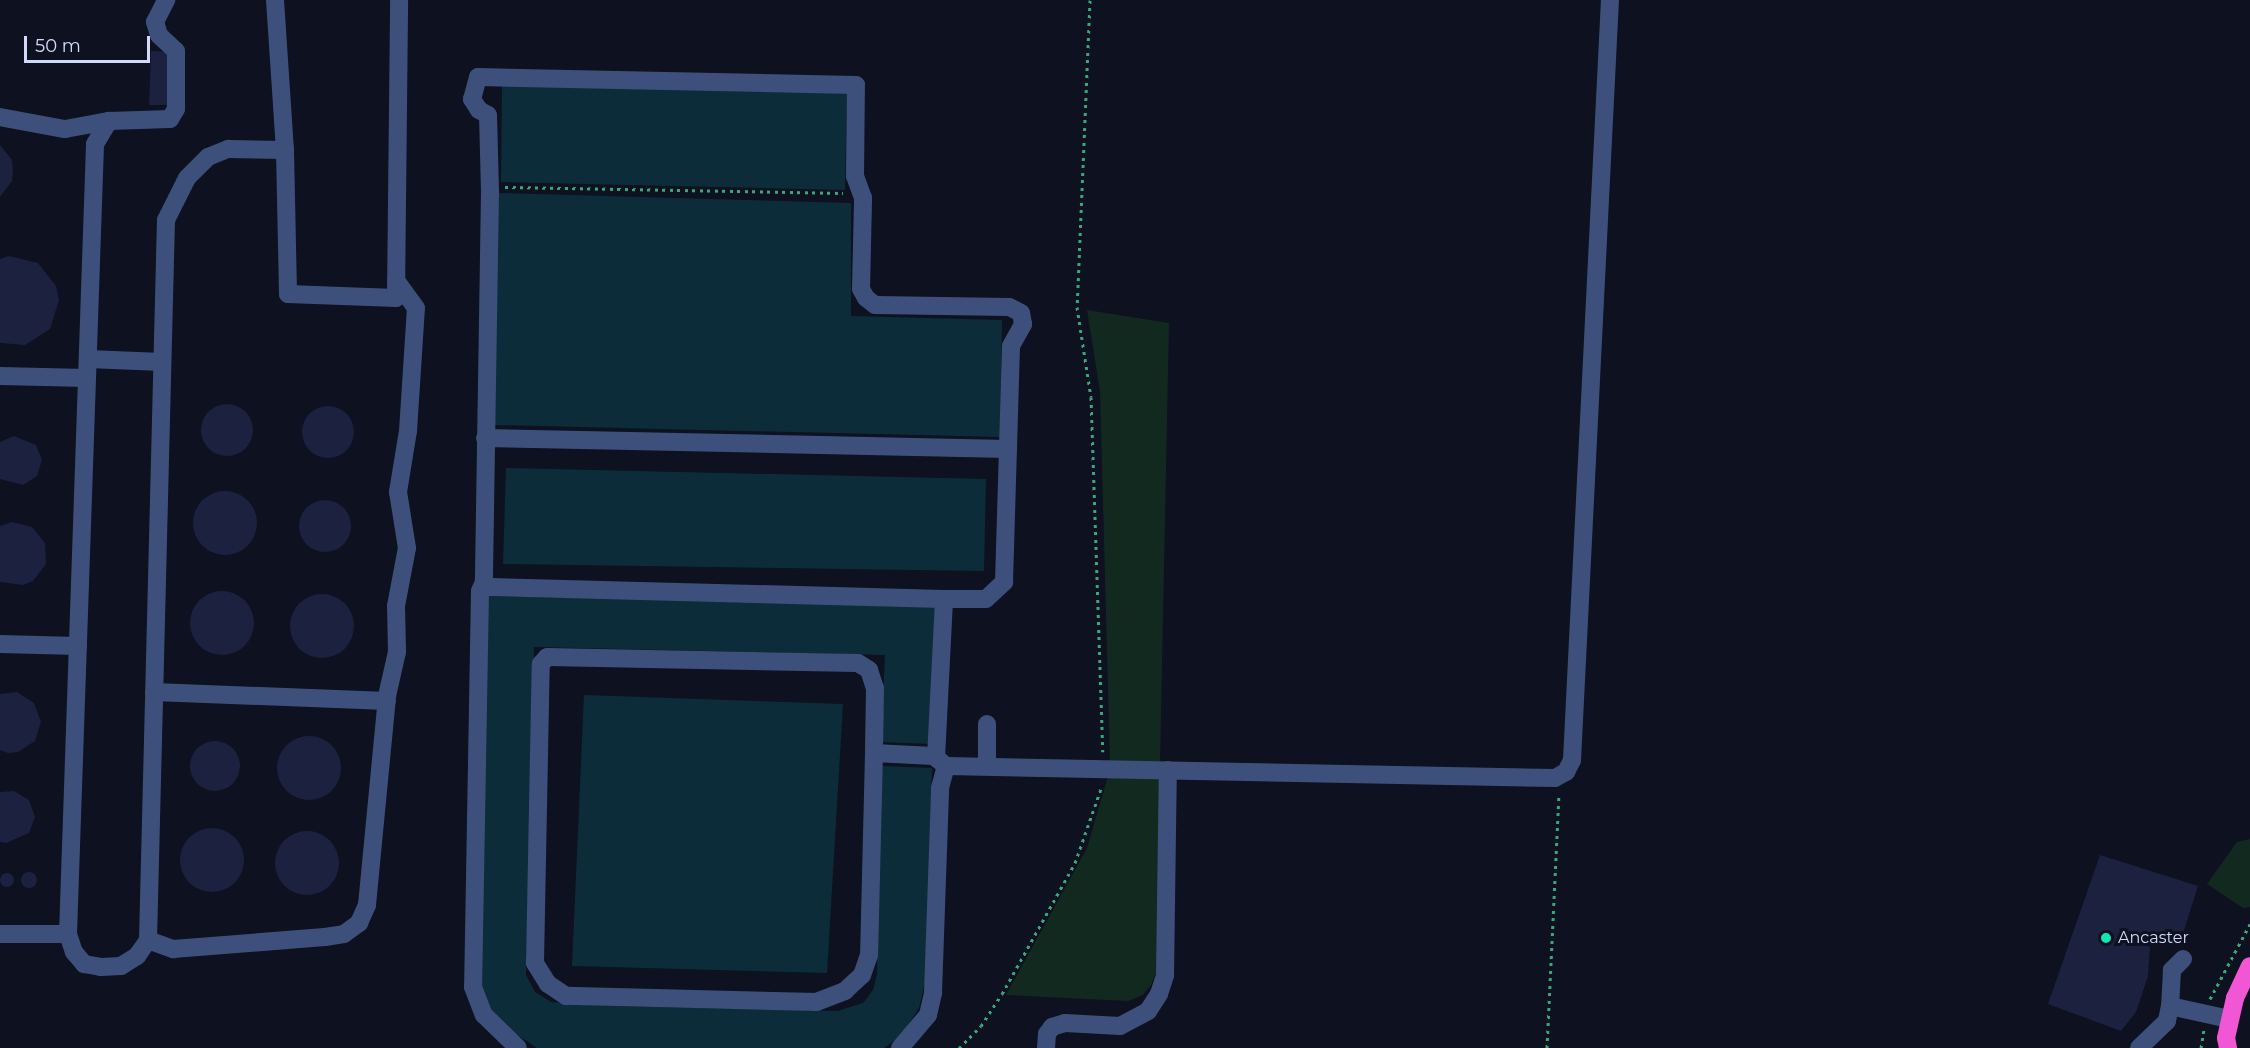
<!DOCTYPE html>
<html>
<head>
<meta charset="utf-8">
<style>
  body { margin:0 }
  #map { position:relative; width:2250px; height:1048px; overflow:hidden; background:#0e111f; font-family:Montserrat,sans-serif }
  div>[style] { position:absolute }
  .green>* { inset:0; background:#122920 }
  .water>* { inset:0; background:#0d2c3a }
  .building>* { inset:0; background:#1c213f }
  .round { border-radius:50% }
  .path>* { height:3px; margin-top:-1.5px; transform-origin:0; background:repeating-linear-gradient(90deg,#38a87c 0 3px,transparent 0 7.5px) }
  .minor>* { height:18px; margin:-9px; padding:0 9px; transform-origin:9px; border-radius:9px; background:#3d507b }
  .highway>* { height:18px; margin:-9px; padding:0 9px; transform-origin:9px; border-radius:9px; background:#f156d5 }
  .dots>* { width:16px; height:16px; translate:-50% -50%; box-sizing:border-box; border:3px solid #0e111f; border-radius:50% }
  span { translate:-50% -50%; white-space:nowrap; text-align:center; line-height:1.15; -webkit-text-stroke:6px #0e111f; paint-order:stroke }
  .poi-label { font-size:16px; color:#d1dafb }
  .left { translate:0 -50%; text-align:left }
  .scale { position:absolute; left:24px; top:36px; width:126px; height:27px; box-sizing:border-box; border:3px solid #d1dafb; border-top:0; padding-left:8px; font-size:18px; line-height:21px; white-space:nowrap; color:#d1dafb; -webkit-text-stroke:4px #0e111f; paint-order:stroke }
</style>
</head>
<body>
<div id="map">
  <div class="green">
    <i style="clip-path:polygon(1087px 310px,1169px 323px,1160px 764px,1110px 763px,1100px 391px)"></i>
    <i style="clip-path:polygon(1109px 773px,1163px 775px,1157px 970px,1151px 985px,1143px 995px,1128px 1001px,1006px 995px,1087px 848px)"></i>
    <i style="clip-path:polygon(2250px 839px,2250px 907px,2243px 908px,2207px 884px,2237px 842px)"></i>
  </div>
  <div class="water">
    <i style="clip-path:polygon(502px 84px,847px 91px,845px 190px,501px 182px)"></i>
    <i style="clip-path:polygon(497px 193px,851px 203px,851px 316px,1002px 320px,1000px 437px,493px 425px)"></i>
    <i style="clip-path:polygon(506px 468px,986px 479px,984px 571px,503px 564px)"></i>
    <i style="clip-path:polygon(484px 596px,936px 605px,932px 744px,881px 742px,885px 655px,534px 647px,526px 975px,535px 992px,551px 1002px,608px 1006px,838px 1011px,863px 1003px,873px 990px,877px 974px,881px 766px,932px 768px,926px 978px,919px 1008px,901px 1036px,884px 1048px,537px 1048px,500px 1023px,486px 1003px,479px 980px)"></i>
    <i style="clip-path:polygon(584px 695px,843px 704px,827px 973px,572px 966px)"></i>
  </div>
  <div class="building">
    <i style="clip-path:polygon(151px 51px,172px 52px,171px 105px,149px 105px)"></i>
    <i style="clip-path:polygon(0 145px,12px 160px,13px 171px,12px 181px,0 197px)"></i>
    <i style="clip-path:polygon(9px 256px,38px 263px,56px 286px,59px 300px,50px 329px,25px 345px,0 343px,0 259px)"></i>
    <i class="round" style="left:201px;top:404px;width:52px;height:52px"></i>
    <i class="round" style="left:302px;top:406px;width:52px;height:52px"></i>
    <i style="clip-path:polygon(14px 436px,36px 445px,42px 460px,37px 476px,23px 485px,0 479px,0 442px)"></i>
    <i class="round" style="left:193px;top:491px;width:64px;height:64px"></i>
    <i class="round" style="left:299px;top:500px;width:52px;height:52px"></i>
    <i style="clip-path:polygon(12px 522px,32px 527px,45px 543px,46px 564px,33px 581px,23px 585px,0 582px,0 526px)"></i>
    <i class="round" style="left:190px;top:591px;width:64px;height:64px"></i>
    <i class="round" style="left:290px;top:594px;width:64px;height:64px"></i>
    <i style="clip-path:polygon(17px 692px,34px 703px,41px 722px,35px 741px,18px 752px,8px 753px,0 750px,0 694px)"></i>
    <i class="round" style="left:277px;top:736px;width:64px;height:64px"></i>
    <i class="round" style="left:190px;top:741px;width:50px;height:50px"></i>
    <i style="clip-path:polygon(14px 791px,29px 800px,35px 817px,29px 833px,6px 843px,0 842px,0 792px)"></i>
    <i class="round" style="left:180px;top:828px;width:64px;height:64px"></i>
    <i class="round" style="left:275px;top:831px;width:64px;height:64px"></i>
    <i style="clip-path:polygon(2100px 855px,2198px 886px,2179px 946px,2143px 933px,2139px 943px,2150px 947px,2148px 976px,2136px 1012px,2121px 1031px,2048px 1004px)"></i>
    <i class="round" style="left:21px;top:872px;width:16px;height:16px"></i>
    <i class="round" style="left:0;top:873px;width:14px;height:14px"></i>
  </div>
  <div class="path">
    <i style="left:1090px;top:0;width:307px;rotate:92.4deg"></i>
    <i style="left:1077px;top:307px;width:91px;rotate:81.2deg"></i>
    <i style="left:1091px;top:397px;width:355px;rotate:88.1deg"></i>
    <i style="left:505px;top:187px;width:338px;rotate:1deg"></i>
    <i style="left:2210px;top:999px;width:85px;rotate:-61.9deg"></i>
    <i style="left:959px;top:1048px;width:31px;rotate:-45deg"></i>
    <i style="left:981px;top:1026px;width:38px;rotate:-57deg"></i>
    <i style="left:1002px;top:994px;width:150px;rotate:-60.9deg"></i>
    <i style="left:1075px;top:863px;width:82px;rotate:-70.7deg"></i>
    <i style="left:1547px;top:1048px;width:253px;rotate:-87.3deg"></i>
    <i style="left:2201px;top:1048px;width:19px;rotate:-81deg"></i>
  </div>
  <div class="minor">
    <i style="left:275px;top:0;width:150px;rotate:86.2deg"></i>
    <i style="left:285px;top:150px;width:144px;rotate:88.8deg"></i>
    <i style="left:288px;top:294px;width:108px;rotate:2.1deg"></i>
    <i style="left:396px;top:298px;width:298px;rotate:-89.4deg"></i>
    <i style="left:0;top:117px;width:66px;rotate:10.5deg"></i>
    <i style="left:65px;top:129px;width:45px;rotate:-10.3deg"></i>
    <i style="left:109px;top:121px;width:61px;rotate:-1.9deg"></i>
    <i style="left:170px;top:119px;width:12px;rotate:-59deg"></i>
    <i style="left:176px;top:109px;width:58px;rotate:-90deg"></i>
    <i style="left:176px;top:51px;width:23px;rotate:-137deg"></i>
    <i style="left:159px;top:35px;width:14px;rotate:-107deg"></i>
    <i style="left:155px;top:22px;width:25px;rotate:-63deg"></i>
    <i style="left:88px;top:359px;width:74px;rotate:2.3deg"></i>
    <i style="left:0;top:376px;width:87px;rotate:1.3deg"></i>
    <i style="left:485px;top:438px;width:523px;rotate:1.2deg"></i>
    <i style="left:484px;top:582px;width:10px;rotate:114deg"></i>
    <i style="left:480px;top:591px;width:396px;rotate:91deg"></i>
    <i style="left:473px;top:987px;width:30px;rotate:69deg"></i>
    <i style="left:484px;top:1015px;width:47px;rotate:44.1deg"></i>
    <i style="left:0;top:644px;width:78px;rotate:1.5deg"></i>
    <i style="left:547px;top:657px;width:311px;rotate:1.1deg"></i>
    <i style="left:858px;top:663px;width:13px;rotate:32deg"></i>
    <i style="left:869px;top:670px;width:19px;rotate:72deg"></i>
    <i style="left:875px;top:688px;width:65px;rotate:90.9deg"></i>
    <i style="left:874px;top:753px;width:202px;rotate:91.4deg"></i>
    <i style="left:869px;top:955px;width:21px;rotate:109deg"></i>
    <i style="left:862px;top:975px;width:23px;rotate:137deg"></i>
    <i style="left:845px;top:991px;width:30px;rotate:159deg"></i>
    <i style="left:817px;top:1002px;width:251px;rotate:-178.6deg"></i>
    <i style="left:566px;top:996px;width:22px;rotate:-146deg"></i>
    <i style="left:548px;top:984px;width:25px;rotate:-122deg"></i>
    <i style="left:535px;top:963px;width:299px;rotate:-88.9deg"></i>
    <i style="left:541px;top:664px;width:9px;rotate:-49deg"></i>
    <i style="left:154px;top:692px;width:233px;rotate:2.2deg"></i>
    <i style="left:987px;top:724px;width:42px;rotate:90deg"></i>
    <i style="left:874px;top:753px;width:60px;rotate:2.9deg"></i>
    <i style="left:934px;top:756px;width:16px;rotate:40deg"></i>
    <i style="left:946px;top:766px;width:609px;rotate:1.13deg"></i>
    <i style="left:1555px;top:778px;width:13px;rotate:-29deg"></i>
    <i style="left:1566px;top:772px;width:13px;rotate:-63deg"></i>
    <i style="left:1572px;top:760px;width:761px;rotate:-87.14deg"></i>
    <i style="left:936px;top:758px;width:159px;rotate:-87.1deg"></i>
    <i style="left:944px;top:599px;width:42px"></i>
    <i style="left:986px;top:599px;width:25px;rotate:-43deg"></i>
    <i style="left:1004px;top:582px;width:236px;rotate:-88.3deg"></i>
    <i style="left:1011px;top:346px;width:25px;rotate:-61deg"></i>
    <i style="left:1023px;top:324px;width:11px;rotate:-100deg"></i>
    <i style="left:1021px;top:313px;width:13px;rotate:-153deg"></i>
    <i style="left:1009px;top:307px;width:134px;rotate:-179.1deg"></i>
    <i style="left:875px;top:305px;width:11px;rotate:-142deg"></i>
    <i style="left:866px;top:298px;width:10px;rotate:-119deg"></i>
    <i style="left:861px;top:289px;width:91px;rotate:-88.7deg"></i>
    <i style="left:863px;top:198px;width:23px;rotate:-110deg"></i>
    <i style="left:855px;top:176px;width:91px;rotate:-89.4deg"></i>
    <i style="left:856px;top:85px;width:378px;rotate:-178.8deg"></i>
    <i style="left:478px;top:77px;width:23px;rotate:105deg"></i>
    <i style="left:472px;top:99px;width:13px;rotate:58deg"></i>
    <i style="left:479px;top:110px;width:10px;rotate:29deg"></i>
    <i style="left:488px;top:115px;width:77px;rotate:88.5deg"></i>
    <i style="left:490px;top:192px;width:390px;rotate:90.9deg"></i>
    <i style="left:484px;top:582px;width:8px;rotate:40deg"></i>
    <i style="left:490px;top:587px;width:454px;rotate:1.5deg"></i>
    <i style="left:0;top:934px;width:68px"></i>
    <i style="left:68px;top:934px;width:19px;rotate:72deg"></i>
    <i style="left:74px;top:952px;width:16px;rotate:50deg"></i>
    <i style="left:84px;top:964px;width:17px;rotate:10deg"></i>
    <i style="left:101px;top:967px;width:20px;rotate:-3deg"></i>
    <i style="left:121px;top:966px;width:19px;rotate:-32deg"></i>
    <i style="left:137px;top:956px;width:19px;rotate:-55deg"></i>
    <i style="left:148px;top:940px;width:720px;rotate:-88.57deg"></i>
    <i style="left:166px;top:220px;width:47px;rotate:-63.4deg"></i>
    <i style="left:187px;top:178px;width:30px;rotate:-45deg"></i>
    <i style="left:208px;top:157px;width:22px;rotate:-22deg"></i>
    <i style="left:228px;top:149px;width:57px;rotate:1deg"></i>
    <i style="left:68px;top:934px;width:790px;rotate:-88.04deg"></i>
    <i style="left:95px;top:144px;width:27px;rotate:-59deg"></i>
    <i style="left:148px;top:940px;width:27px;rotate:20deg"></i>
    <i style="left:173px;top:949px;width:152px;rotate:-4.5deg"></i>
    <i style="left:325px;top:937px;width:19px;rotate:-9deg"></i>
    <i style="left:344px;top:934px;width:19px;rotate:-36deg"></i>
    <i style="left:359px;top:923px;width:20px;rotate:-66deg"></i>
    <i style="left:367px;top:905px;width:210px;rotate:-84.5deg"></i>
    <i style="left:387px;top:696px;width:45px;rotate:-77.2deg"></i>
    <i style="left:397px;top:652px;width:46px;rotate:-91.2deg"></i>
    <i style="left:396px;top:606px;width:59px;rotate:-79.3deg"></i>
    <i style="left:407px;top:548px;width:57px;rotate:-99.1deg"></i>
    <i style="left:398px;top:492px;width:62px;rotate:-80.7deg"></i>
    <i style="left:408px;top:431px;width:123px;rotate:-86.3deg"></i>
    <i style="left:416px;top:308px;width:34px;rotate:-126deg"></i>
    <i style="left:2183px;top:959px;width:16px;rotate:135deg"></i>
    <i style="left:2172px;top:970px;width:36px;rotate:93deg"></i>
    <i style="left:2170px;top:1006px;width:60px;rotate:12.4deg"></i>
    <i style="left:900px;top:1048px;width:43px;rotate:-49.7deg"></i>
    <i style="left:928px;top:1015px;width:23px;rotate:-77deg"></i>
    <i style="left:933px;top:993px;width:205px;rotate:-88deg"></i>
    <i style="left:940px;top:788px;width:23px;rotate:-75deg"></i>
    <i style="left:1046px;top:1048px;width:14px;rotate:-86deg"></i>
    <i style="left:1047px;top:1034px;width:9px;rotate:-54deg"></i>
    <i style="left:1052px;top:1027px;width:14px;rotate:-17deg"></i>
    <i style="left:1065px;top:1023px;width:55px;rotate:3.1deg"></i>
    <i style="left:1120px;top:1026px;width:32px;rotate:-28deg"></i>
    <i style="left:1148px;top:1011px;width:20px;rotate:-57deg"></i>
    <i style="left:1159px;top:994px;width:20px;rotate:-72deg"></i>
    <i style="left:1165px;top:975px;width:205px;rotate:-89.2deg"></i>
    <i style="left:2139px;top:1048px;width:39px;rotate:-44deg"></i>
    <i style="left:2167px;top:1021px;width:15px;rotate:-79deg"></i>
  </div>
  <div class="highway">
    <i style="left:2228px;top:1048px;width:10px;rotate:-101deg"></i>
    <i style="left:2226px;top:1038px;width:41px;rotate:-77.3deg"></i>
    <i style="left:2235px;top:998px;width:35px;rotate:-65deg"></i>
  </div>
  <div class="dots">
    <i style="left:2106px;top:938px;background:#13e5b4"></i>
  </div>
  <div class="poi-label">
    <span class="left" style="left:2118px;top:938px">Ancaster</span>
  </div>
  <div class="scale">50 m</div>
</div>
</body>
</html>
